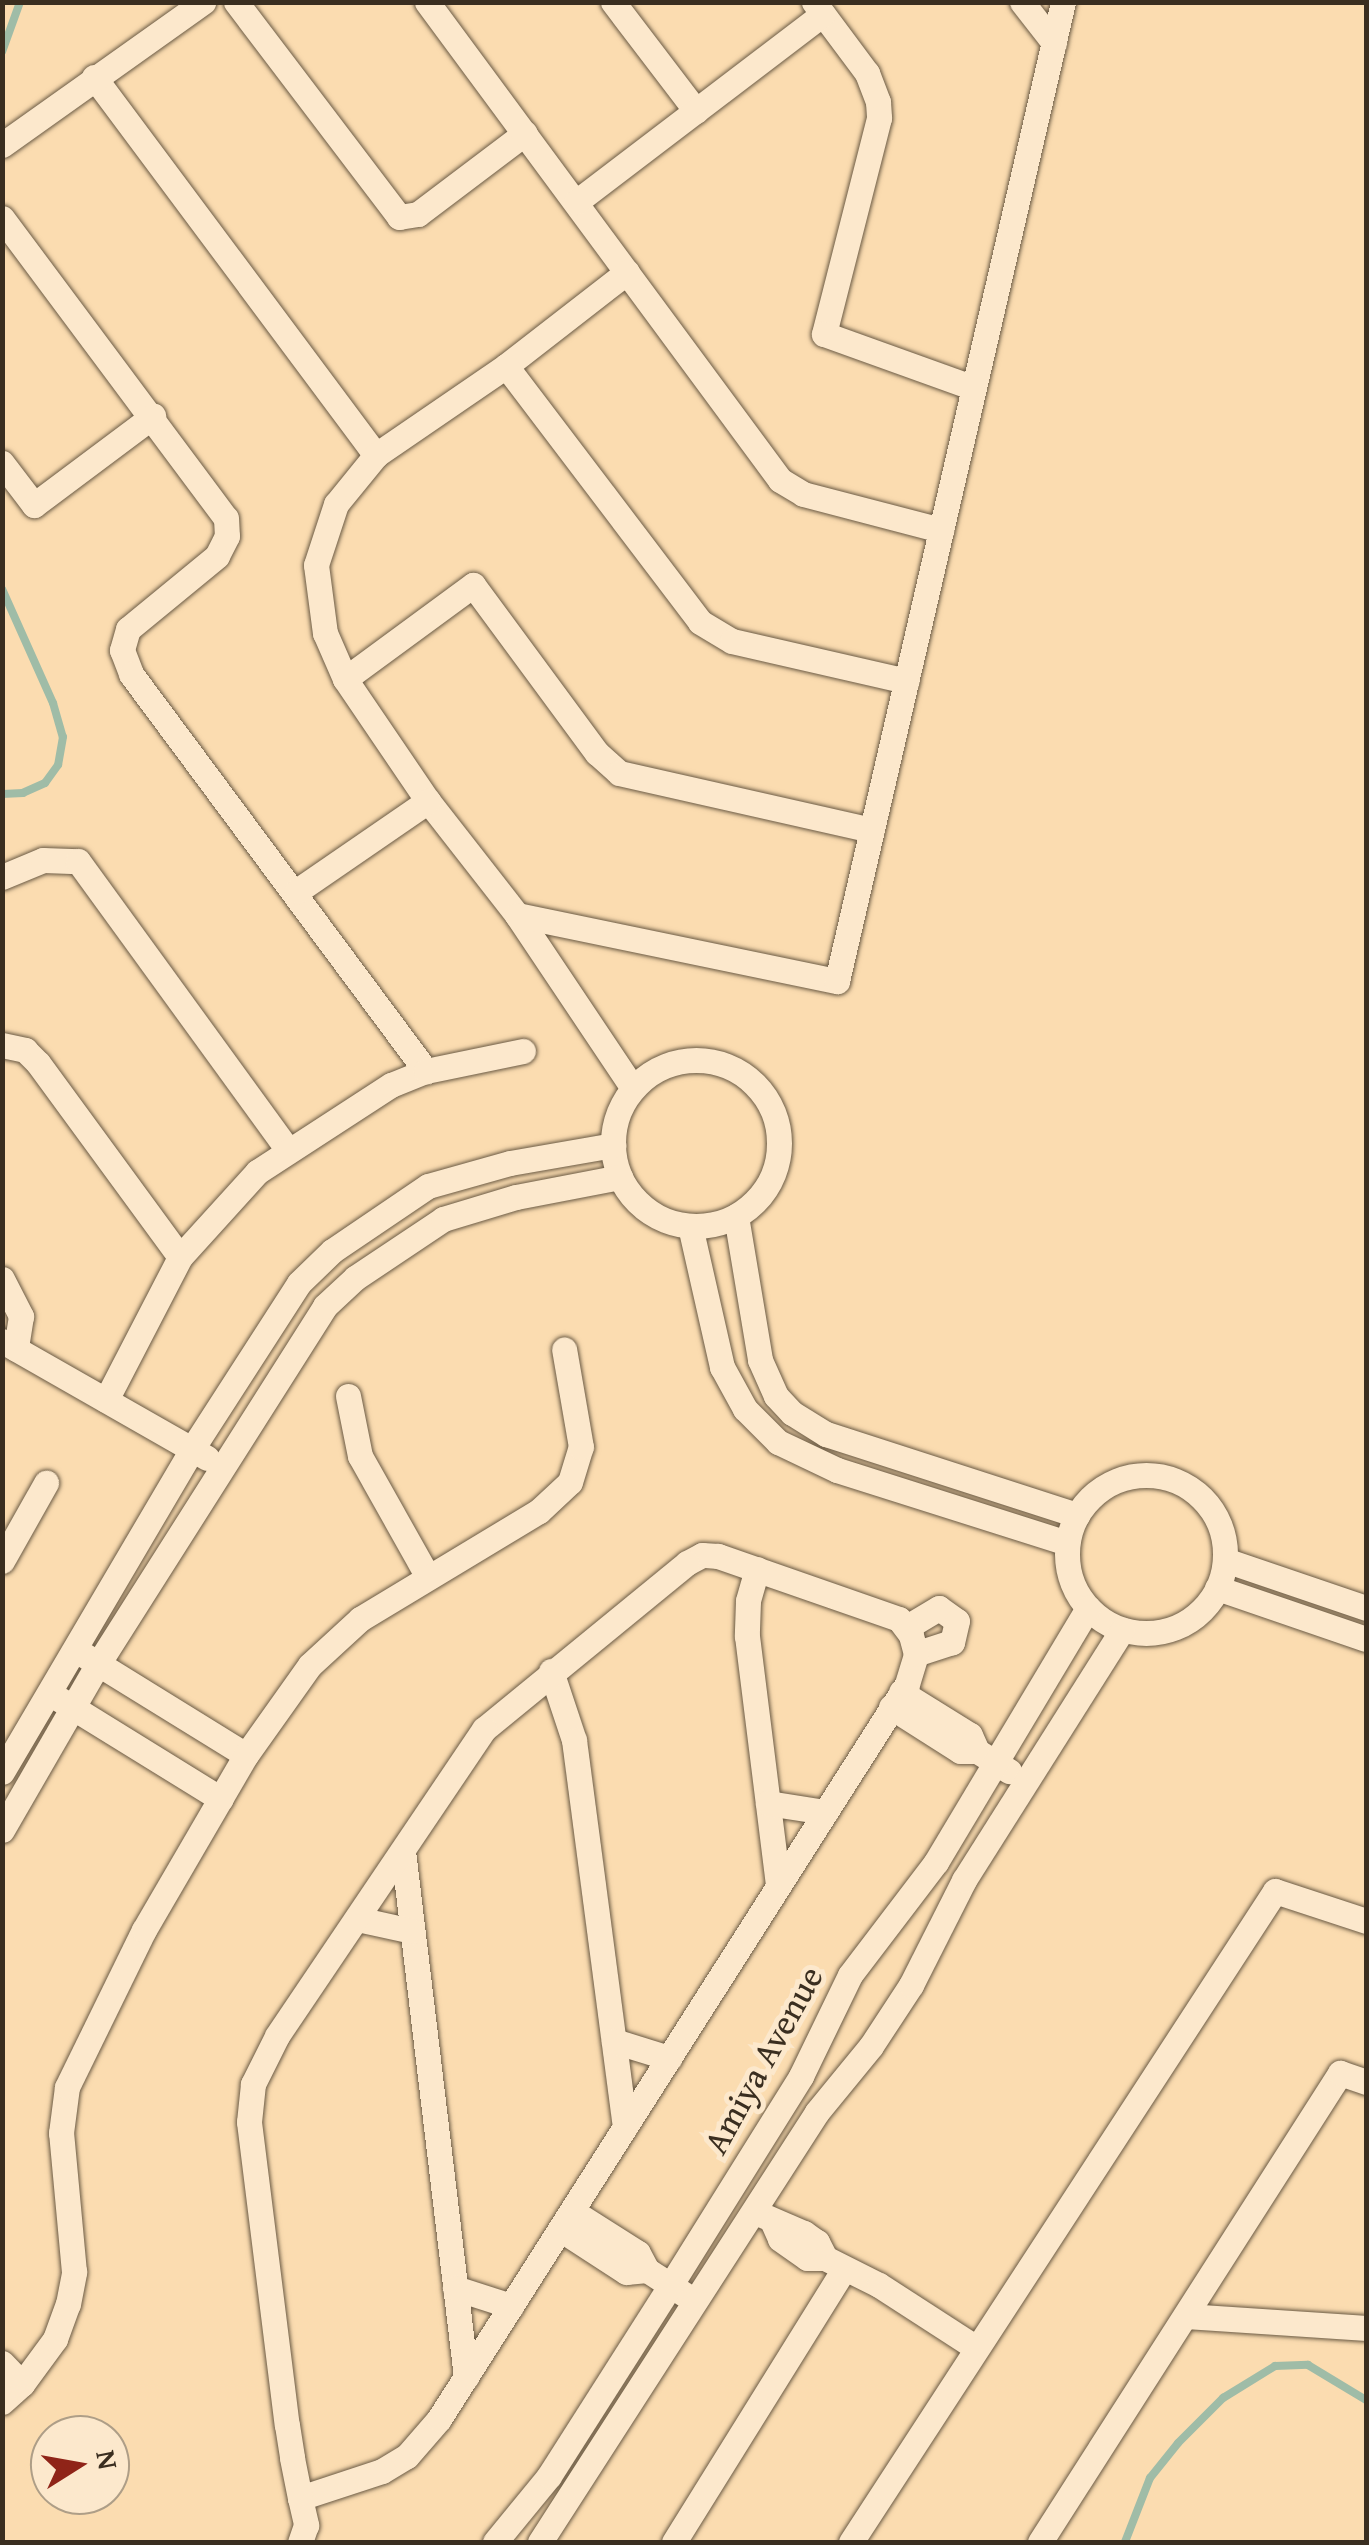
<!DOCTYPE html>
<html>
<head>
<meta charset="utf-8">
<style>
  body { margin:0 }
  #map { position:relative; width:1369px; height:2545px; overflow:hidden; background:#fbdcb0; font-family:"Gentium Book Plus",serif }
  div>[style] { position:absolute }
  .stream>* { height:8px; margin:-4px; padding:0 4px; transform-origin:4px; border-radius:4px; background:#9fbca7 }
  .roads { filter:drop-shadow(0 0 2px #6a5a44) drop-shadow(0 0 2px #6a5a44) }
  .minor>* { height:25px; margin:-12.5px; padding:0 12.5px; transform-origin:12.5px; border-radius:12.5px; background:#fce8cc }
  .minor>.ring { margin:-12.5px; padding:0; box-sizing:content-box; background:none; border:25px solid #fce8cc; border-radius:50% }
  span { translate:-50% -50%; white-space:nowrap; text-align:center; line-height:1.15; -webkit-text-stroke:10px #fce8cc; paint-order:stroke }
  .street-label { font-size:35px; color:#3a2e20 }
  .frame { position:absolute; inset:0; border:5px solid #3a2e20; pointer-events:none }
  .north { position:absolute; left:30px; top:2415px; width:100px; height:100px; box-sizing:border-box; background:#fce8cc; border:2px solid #ae9e87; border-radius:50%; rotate:79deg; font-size:28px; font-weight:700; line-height:40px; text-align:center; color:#3a2e20 }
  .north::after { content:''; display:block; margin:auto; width:35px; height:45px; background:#8f2418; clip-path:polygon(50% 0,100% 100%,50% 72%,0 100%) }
</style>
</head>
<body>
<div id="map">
  <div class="stream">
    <i style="left:2px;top:52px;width:53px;rotate:-70.2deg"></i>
    <i style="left:2px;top:589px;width:125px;rotate:65.9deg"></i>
    <i style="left:53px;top:703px;width:35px;rotate:74deg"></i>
    <i style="left:63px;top:737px;width:28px;rotate:100deg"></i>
    <i style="left:58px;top:765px;width:22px;rotate:126deg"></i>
    <i style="left:45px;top:783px;width:24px;rotate:156deg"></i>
    <i style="left:23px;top:793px;width:21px;rotate:177deg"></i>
    <i style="left:1125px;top:2542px;width:69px;rotate:-68.7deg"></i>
    <i style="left:1150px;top:2478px;width:45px;rotate:-51.3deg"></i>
    <i style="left:1178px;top:2443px;width:64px;rotate:-45deg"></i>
    <i style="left:1223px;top:2398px;width:61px;rotate:-31.6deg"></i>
    <i style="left:1275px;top:2366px;width:33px;rotate:-2deg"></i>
    <i style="left:1308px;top:2365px;width:68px;rotate:31.1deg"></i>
  </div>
  <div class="roads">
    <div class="minor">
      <i style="left:236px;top:2px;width:270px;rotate:52.8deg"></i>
      <i style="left:399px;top:217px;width:19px;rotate:-9deg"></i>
      <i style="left:418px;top:214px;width:134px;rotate:-37.1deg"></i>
      <i style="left:427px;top:2px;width:594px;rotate:53.55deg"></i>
      <i style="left:780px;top:480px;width:27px;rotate:31deg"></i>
      <i style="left:803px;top:494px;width:143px;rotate:14.6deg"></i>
      <i style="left:613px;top:2px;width:137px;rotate:52.7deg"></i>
      <i style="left:814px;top:2px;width:89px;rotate:53.3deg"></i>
      <i style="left:867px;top:73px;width:31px;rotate:69deg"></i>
      <i style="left:878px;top:102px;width:16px;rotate:86deg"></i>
      <i style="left:879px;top:118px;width:223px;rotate:104.3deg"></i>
      <i style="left:824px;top:334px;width:159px;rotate:19.8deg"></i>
      <i style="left:1022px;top:2px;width:52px;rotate:52deg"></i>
      <i style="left:94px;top:77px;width:472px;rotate:53.3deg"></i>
      <i style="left:2px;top:145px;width:247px;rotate:-35.4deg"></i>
      <i style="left:576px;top:202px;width:310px;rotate:-37.3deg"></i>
      <i style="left:2px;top:218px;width:374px;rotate:53.3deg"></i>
      <i style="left:226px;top:518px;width:18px;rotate:87deg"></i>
      <i style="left:227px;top:536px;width:22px;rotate:117deg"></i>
      <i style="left:217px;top:556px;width:115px;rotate:140.6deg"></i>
      <i style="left:128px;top:629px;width:22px;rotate:106deg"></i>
      <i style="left:122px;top:650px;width:26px;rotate:69deg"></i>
      <i style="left:131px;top:674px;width:495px;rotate:53.4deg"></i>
      <i style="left:627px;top:272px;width:153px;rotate:142.2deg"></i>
      <i style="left:506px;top:366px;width:158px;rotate:145.6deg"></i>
      <i style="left:376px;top:455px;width:63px;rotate:129.2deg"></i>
      <i style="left:336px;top:504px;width:64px;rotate:108.2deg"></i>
      <i style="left:316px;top:565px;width:69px;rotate:82.5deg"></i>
      <i style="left:325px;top:633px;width:50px;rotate:66.5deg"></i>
      <i style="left:345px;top:679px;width:148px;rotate:55.8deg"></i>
      <i style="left:428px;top:801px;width:145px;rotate:52deg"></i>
      <i style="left:517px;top:915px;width:208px;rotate:56.2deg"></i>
      <i style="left:506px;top:366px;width:321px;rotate:52.8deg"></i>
      <i style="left:700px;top:622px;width:37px;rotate:31deg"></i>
      <i style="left:732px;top:641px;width:179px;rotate:12.9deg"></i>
      <i style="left:2px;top:463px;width:53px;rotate:52.7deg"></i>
      <i style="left:34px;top:505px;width:149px;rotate:-36.8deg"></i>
      <i style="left:345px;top:679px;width:159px;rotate:-36.3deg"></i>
      <i style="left:473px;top:585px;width:209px;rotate:53.6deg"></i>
      <i style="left:597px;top:753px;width:30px;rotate:42deg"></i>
      <i style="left:619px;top:773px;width:259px;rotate:12.7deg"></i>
      <i style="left:2px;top:877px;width:44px;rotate:-22.5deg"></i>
      <i style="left:43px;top:860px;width:35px;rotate:2deg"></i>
      <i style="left:78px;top:861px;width:356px;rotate:54deg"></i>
      <i style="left:297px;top:891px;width:159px;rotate:-34.5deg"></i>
      <i style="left:517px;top:915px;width:327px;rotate:11.7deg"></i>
      <i style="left:837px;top:981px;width:1005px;rotate:-77deg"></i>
      <i style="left:2px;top:1045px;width:24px;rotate:12deg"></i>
      <i style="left:25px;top:1050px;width:18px;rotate:45deg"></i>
      <i style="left:38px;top:1063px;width:240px;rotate:53.8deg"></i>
      <i class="ring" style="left:613px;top:1060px;width:141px;height:141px"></i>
      <i style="left:736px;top:1216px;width:146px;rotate:80.5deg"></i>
      <i style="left:760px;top:1360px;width:39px;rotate:66deg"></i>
      <i style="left:776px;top:1396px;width:23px;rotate:47deg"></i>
      <i style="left:792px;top:1413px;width:40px;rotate:32deg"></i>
      <i style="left:826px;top:1434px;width:264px;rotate:17.9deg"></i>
      <i style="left:690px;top:1226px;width:145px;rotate:77.2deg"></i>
      <i style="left:722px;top:1367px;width:48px;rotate:61.3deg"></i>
      <i style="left:745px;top:1409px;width:47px;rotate:45deg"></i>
      <i style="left:778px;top:1442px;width:65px;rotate:25.4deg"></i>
      <i style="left:837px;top:1470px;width:241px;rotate:17.6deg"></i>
      <i style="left:2px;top:1279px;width:42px;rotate:62.8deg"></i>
      <i style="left:21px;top:1316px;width:33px;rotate:99deg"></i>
      <i style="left:2px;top:1341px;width:236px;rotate:29.7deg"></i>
      <i style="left:348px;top:1396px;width:61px;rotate:78.7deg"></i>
      <i style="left:360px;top:1456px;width:139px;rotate:60.7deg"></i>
      <i style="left:106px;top:1400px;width:161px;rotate:-62.6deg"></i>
      <i style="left:180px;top:1257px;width:115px;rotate:-47.8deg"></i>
      <i style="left:257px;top:1172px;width:160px;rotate:-33deg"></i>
      <i style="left:391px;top:1085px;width:38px;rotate:-22deg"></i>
      <i style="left:426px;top:1071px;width:99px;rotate:-11.7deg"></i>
      <i class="ring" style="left:1067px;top:1475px;width:133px;height:133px"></i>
      <i style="left:1225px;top:1560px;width:149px;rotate:18.8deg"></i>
      <i style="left:2px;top:1561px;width:90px;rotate:-60.6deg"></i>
      <i style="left:757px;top:1569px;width:33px;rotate:106deg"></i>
      <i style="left:748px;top:1601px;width:35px;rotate:92deg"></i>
      <i style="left:747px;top:1636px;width:252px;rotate:82.9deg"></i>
      <i style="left:1217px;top:1588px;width:157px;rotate:18.9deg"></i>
      <i style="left:907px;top:1627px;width:37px;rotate:-31deg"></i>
      <i style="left:939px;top:1608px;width:22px;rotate:36deg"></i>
      <i style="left:957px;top:1621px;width:22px;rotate:103deg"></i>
      <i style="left:952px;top:1642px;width:38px;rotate:162deg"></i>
      <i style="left:84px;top:1655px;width:190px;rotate:31.7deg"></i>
      <i style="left:551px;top:1671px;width:73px;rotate:71.6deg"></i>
      <i style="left:574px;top:1740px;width:390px;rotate:82.5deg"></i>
      <i style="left:901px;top:1692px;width:81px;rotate:31.9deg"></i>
      <i style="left:970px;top:1735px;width:17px;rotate:66deg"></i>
      <i style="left:977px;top:1751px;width:38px;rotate:32deg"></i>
      <i style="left:59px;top:1699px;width:190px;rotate:31.7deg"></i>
      <i style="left:891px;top:1707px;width:82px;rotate:32.5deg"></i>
      <i style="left:960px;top:1751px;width:17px"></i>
      <i style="left:2px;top:1772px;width:375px;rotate:-59.5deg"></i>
      <i style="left:192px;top:1449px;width:197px;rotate:-57.2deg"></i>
      <i style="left:299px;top:1283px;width:46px;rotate:-44.1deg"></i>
      <i style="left:332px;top:1251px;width:116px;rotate:-34.1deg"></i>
      <i style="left:428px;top:1186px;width:85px;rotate:-15.7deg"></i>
      <i style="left:510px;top:1163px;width:105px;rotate:-9.9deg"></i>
      <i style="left:768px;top:1803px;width:58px;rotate:9deg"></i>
      <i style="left:2px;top:1830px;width:192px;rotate:-60deg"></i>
      <i style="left:98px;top:1664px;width:424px;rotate:-57.6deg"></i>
      <i style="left:325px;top:1306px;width:41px;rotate:-43deg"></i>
      <i style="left:355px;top:1278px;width:106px;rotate:-33.8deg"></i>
      <i style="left:443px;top:1219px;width:76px;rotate:-16.8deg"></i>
      <i style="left:516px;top:1197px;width:106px;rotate:-10.9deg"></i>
      <i style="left:403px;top:1851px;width:530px;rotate:83.17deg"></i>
      <i style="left:357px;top:1919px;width:56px;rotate:12.3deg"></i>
      <i style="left:614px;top:2041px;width:58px;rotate:17.2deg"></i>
      <i style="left:572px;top:2211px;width:78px;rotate:32.5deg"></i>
      <i style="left:638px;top:2253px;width:19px;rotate:62deg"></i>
      <i style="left:647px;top:2270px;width:44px;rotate:33deg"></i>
      <i style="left:762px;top:2215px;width:46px;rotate:23.2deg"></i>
      <i style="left:804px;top:2233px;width:16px;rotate:35deg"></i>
      <i style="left:817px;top:2242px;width:18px;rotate:63deg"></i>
      <i style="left:773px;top:2223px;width:17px;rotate:66deg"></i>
      <i style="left:780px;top:2239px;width:33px;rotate:35deg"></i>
      <i style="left:807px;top:2258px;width:18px"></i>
      <i style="left:825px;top:2258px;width:60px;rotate:26.6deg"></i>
      <i style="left:879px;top:2285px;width:114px;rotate:32.9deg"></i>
      <i style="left:560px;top:2229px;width:79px;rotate:33.1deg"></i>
      <i style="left:626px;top:2272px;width:21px;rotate:-5deg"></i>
      <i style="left:455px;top:2288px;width:59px;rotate:17.8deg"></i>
      <i style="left:1187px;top:2316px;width:179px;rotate:3.8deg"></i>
      <i style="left:2px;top:2363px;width:29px;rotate:46deg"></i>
      <i style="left:2px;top:2402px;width:27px;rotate:-42deg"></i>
      <i style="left:22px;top:2384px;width:56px;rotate:-53.7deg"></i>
      <i style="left:55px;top:2339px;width:37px;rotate:-70deg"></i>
      <i style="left:68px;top:2304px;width:33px;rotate:-79deg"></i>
      <i style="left:74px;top:2272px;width:140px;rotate:-95.3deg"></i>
      <i style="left:61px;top:2133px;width:46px;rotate:-82.6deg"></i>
      <i style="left:67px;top:2087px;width:175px;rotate:-63.9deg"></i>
      <i style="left:144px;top:1930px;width:203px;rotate:-59.8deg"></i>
      <i style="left:246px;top:1755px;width:110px;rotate:-54.6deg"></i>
      <i style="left:310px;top:1665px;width:68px;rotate:-42.6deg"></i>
      <i style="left:360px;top:1619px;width:209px;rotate:-31.1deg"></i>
      <i style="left:539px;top:1511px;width:42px;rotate:-43.1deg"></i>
      <i style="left:570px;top:1482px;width:37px;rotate:-73deg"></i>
      <i style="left:581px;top:1447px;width:99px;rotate:-99.8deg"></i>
      <i style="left:300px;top:2498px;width:86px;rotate:-18.2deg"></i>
      <i style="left:382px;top:2471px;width:29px;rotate:-31deg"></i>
      <i style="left:407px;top:2456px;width:49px;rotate:-49.1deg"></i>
      <i style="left:439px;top:2419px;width:871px;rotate:-57.51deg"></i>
      <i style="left:907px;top:1684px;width:31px;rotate:-73deg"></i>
      <i style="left:916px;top:1654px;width:20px;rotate:-105deg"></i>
      <i style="left:911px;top:1635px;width:20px;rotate:-127deg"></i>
      <i style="left:899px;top:1619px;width:192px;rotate:-160.8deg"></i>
      <i style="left:718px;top:1556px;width:16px;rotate:-176deg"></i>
      <i style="left:702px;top:1555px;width:17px;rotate:152deg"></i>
      <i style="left:687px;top:1563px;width:262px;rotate:140.7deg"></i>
      <i style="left:484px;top:1729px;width:370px;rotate:124deg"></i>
      <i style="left:277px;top:2036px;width:54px;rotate:116.6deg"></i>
      <i style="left:253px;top:2084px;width:38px;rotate:96deg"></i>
      <i style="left:249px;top:2122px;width:305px;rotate:82.9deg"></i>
      <i style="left:287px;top:2425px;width:33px;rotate:81deg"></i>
      <i style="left:292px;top:2458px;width:41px;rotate:78.7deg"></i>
      <i style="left:300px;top:2498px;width:28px;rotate:77deg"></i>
      <i style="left:306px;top:2525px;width:18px;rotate:109deg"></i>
      <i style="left:495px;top:2542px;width:85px;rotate:-50.7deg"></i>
      <i style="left:549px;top:2476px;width:225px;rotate:-57.5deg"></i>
      <i style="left:670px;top:2286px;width:248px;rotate:-58deg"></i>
      <i style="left:801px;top:2076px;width:112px;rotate:-64.1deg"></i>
      <i style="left:850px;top:1975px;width:142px;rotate:-52.7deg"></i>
      <i style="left:936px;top:1862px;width:296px;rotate:-59.1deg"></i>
      <i style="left:540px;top:2542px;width:511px;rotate:-57.21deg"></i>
      <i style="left:817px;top:2112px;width:85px;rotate:-50.7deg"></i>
      <i style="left:871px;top:2046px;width:73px;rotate:-56.7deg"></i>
      <i style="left:911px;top:1985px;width:118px;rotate:-63.2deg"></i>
      <i style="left:964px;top:1880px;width:296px;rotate:-57.7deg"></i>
      <i style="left:674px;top:2542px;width:320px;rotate:-58.1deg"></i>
      <i style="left:851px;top:2542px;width:777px;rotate:-56.92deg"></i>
      <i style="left:1275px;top:1891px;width:96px;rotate:18.2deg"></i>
      <i style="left:1040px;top:2542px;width:557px;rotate:-57.39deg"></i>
      <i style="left:1340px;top:2073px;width:28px;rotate:19deg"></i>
    </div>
  </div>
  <div class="street-label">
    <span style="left:763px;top:2060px;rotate:-61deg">Amiya Avenue</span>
  </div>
  <div class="frame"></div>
  <div class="north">N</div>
</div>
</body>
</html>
